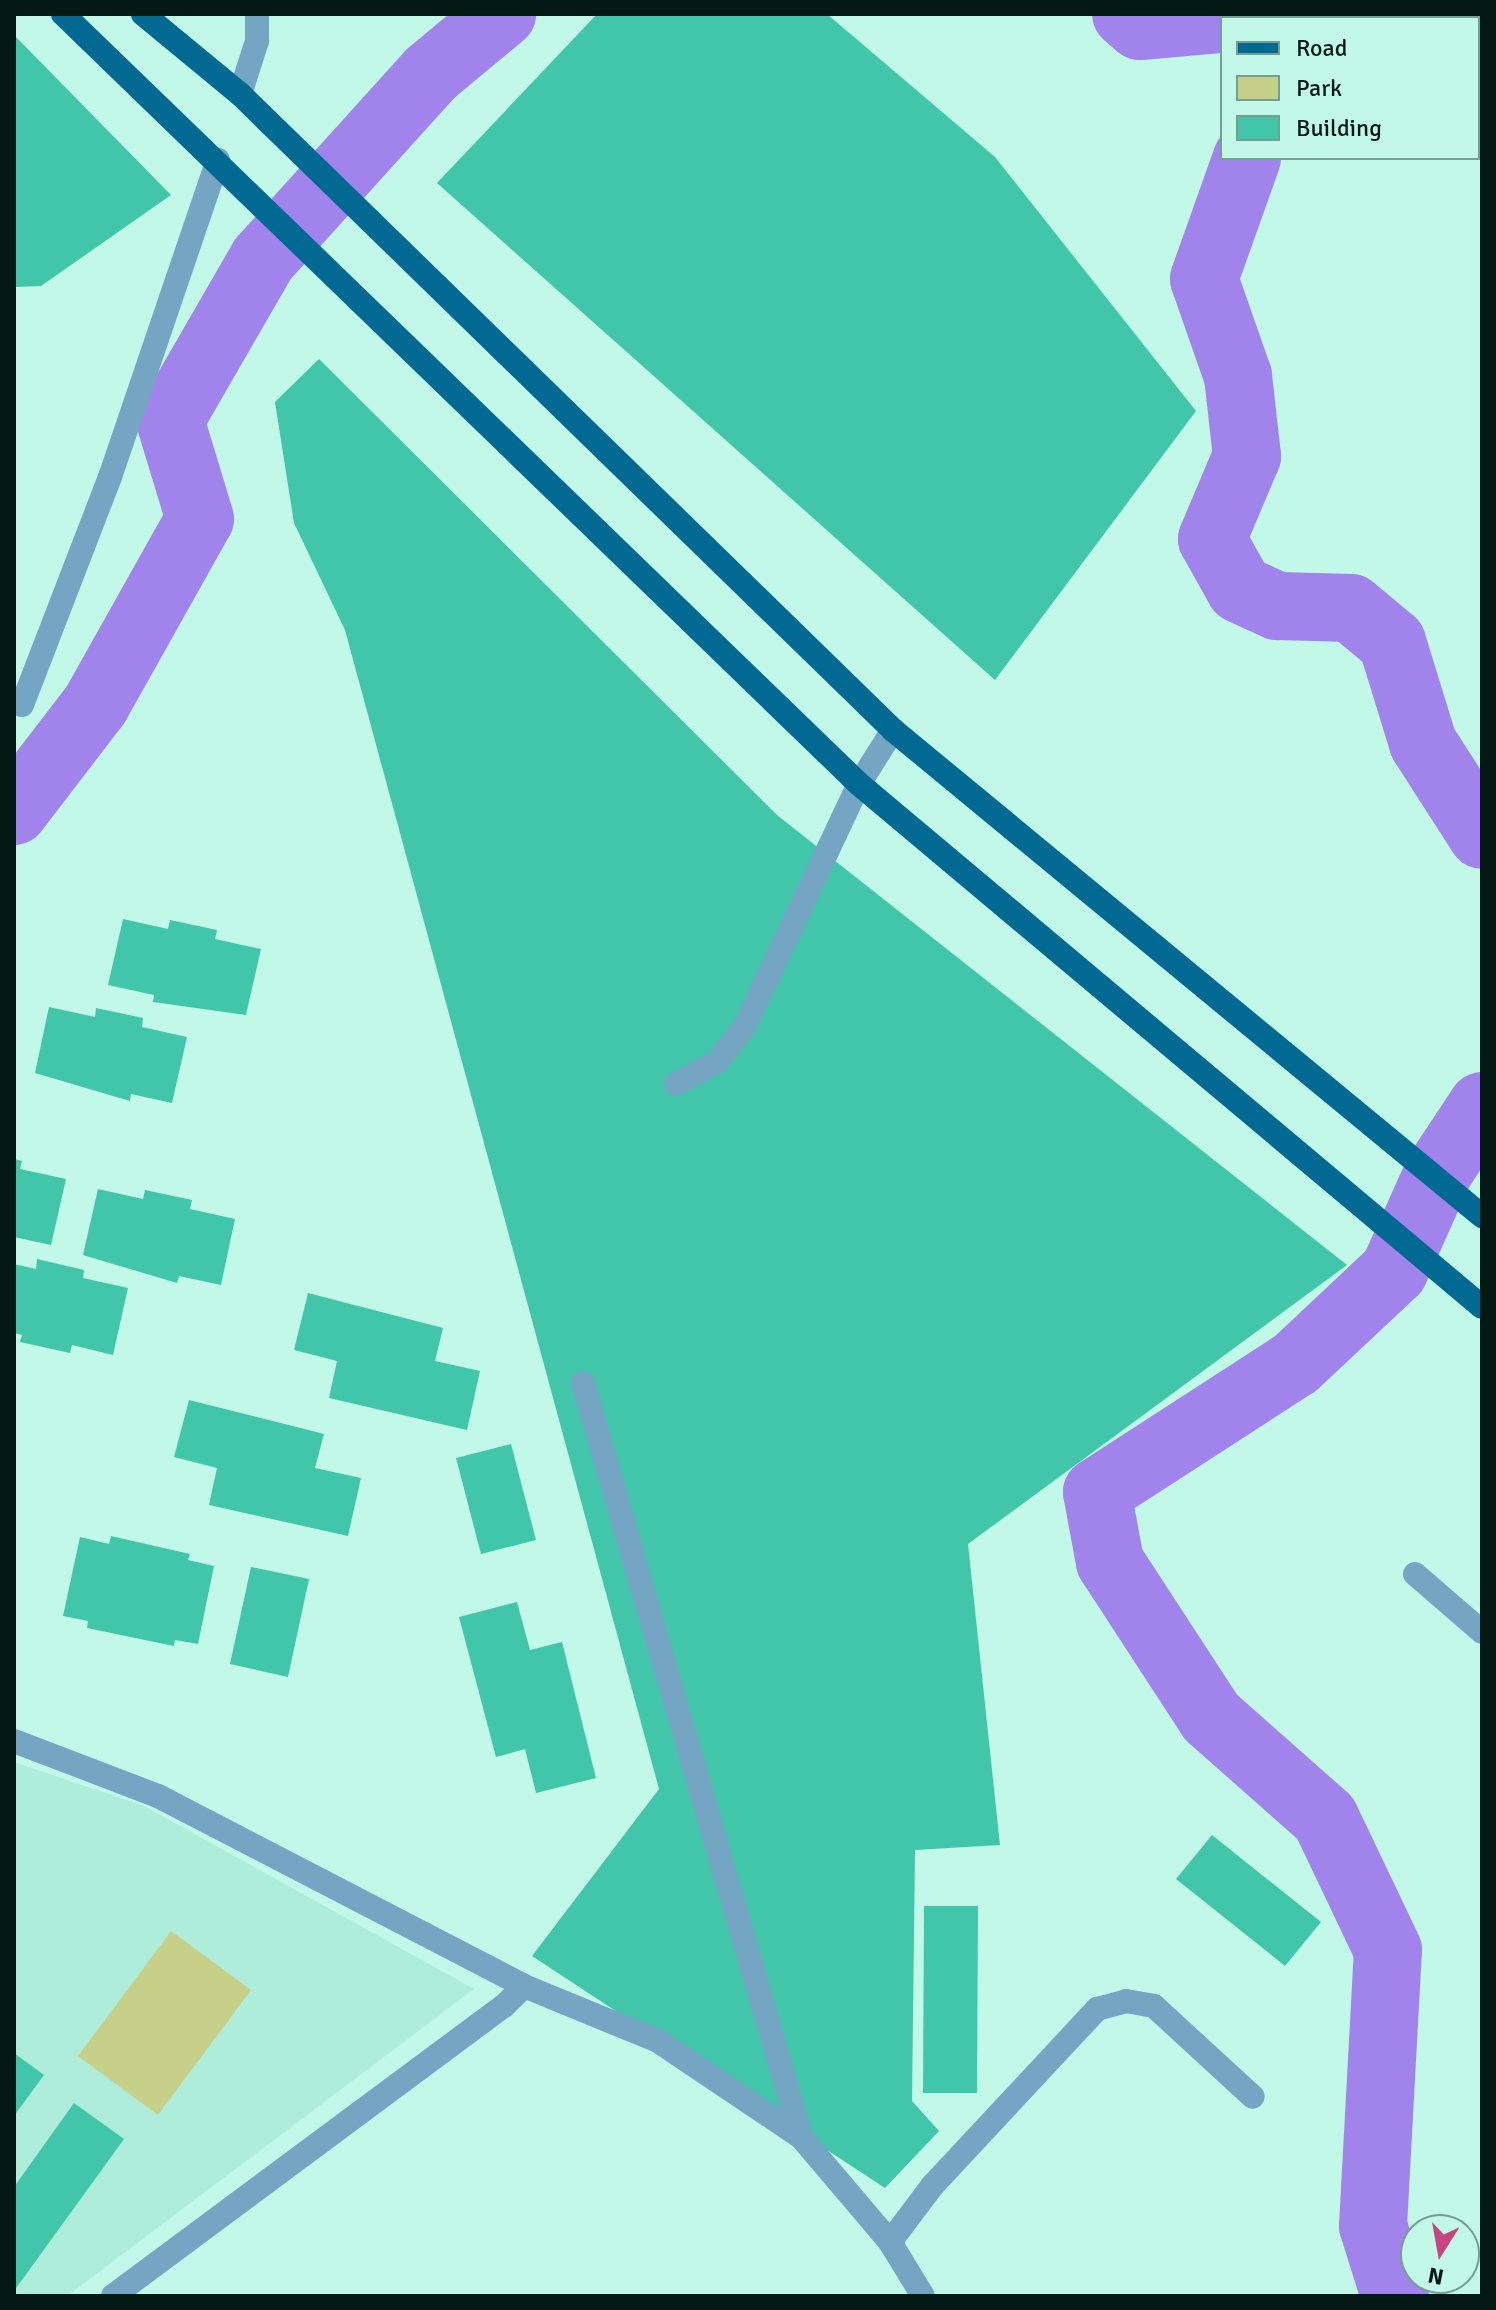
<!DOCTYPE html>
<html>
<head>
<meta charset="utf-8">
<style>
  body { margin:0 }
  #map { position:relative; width:1496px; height:2310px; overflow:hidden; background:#c1f8e8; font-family:Signika,sans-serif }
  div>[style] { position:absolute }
  .built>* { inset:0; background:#adedda }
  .green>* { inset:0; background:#c6d089 }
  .river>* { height:68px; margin:-34px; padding:0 34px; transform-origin:34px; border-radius:34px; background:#a183ec }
  .building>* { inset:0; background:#41c6a9 }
  .minor>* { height:24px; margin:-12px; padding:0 12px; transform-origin:12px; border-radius:12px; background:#74a6c4 }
  .major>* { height:24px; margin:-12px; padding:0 12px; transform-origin:12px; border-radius:12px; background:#026993 }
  span { translate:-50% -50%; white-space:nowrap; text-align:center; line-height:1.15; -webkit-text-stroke:7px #c1f8e8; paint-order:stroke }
  .frame { position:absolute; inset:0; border:16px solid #051914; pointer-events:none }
  .legend { position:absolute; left:1220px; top:16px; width:260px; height:144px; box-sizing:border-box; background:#c1f8e8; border:2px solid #769f93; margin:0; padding:10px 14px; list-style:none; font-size:24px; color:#051914 }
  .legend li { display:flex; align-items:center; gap:16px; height:40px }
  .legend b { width:40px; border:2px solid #769f93 }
  .north { position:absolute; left:1400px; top:2214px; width:80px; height:80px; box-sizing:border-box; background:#c1f8e8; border:2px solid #769f93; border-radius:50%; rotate:191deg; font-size:22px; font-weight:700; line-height:32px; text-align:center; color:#051914 }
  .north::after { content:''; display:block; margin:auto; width:28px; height:36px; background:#c94382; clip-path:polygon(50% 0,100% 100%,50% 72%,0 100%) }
</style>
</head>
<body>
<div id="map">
  <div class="built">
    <i style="clip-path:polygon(14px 1762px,144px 1806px,474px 1989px,67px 2296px,14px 2296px)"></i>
  </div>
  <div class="green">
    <i style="clip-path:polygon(171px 1931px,251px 1990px,158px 2115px,78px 2056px)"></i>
  </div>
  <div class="river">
    <i style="left:1126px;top:14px;width:18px;rotate:41deg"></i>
    <i style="left:1140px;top:26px;width:82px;rotate:-4.9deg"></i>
    <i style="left:1247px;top:158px;width:128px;rotate:109.6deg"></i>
    <i style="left:1204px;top:279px;width:103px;rotate:70.7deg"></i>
    <i style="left:1238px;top:376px;width:81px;rotate:83.6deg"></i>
    <i style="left:1247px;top:456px;width:90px;rotate:112.9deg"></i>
    <i style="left:1212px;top:539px;width:57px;rotate:60.8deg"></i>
    <i style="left:1240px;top:589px;width:41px;rotate:24.7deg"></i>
    <i style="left:1277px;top:606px;width:74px;rotate:1.5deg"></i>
    <i style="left:1351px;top:608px;width:53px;rotate:39.7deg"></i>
    <i style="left:1392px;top:642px;width:106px;rotate:72.9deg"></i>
    <i style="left:1423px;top:743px;width:109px;rotate:57.3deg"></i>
    <i style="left:14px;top:811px;width:135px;rotate:-52.5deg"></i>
    <i style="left:96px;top:704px;width:212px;rotate:-60.7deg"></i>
    <i style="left:200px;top:519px;width:103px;rotate:-106.9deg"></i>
    <i style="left:170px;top:420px;width:186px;rotate:-60deg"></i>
    <i style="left:263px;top:259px;width:249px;rotate:-47.9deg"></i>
    <i style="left:430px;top:74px;width:94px;rotate:-39.8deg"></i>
    <i style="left:1395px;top:2296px;width:73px;rotate:-107.4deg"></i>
    <i style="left:1373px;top:2226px;width:276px;rotate:-86.9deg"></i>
    <i style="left:1388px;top:1950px;width:146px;rotate:-115.5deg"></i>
    <i style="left:1325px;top:1818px;width:152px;rotate:-138.5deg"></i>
    <i style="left:1211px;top:1717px;width:185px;rotate:-123.1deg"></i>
    <i style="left:1110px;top:1562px;width:71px;rotate:-100.5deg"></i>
    <i style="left:1097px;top:1492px;width:236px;rotate:-32.9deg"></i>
    <i style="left:1295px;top:1364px;width:136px;rotate:-43.2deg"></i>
    <i style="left:1394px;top:1271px;width:110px;rotate:-65.8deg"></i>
    <i style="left:1439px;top:1171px;width:78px;rotate:-56.5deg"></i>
  </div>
  <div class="building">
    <i style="clip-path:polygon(597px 14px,827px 14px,995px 157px,1196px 411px,995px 680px,437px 183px)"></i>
    <i style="clip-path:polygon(14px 35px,171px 195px,41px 286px,14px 287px)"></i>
    <i style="clip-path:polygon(319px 359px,777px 815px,1347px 1265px,968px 1544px,1000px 1845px,915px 1850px,912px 2101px,939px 2131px,885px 2188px,532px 1956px,659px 1789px,345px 630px,294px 523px,275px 402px)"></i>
    <i style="clip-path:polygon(123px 919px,168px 929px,170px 920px,217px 930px,215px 939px,261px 949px,246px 1015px,153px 1002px,154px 995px,108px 985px)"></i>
    <i style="clip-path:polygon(49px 1007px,95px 1017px,96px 1008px,143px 1018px,142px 1027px,187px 1037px,172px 1103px,131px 1094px,130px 1101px,35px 1073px)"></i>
    <i style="clip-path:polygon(14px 1159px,22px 1161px,20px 1169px,66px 1179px,51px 1245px,14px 1237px)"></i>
    <i style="clip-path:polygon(98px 1189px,143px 1199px,145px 1190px,192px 1200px,190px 1209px,235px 1219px,221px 1285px,179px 1276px,177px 1283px,83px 1255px)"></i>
    <i style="clip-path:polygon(37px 1259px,84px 1270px,83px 1278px,128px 1288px,113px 1355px,72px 1345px,70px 1353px,20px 1342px,22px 1335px,14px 1333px,14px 1264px,36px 1269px)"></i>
    <i style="clip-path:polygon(308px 1293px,443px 1328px,435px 1361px,480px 1371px,467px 1430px,329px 1398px,337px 1361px,294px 1350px)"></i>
    <i style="clip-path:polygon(189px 1400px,324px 1434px,315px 1468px,361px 1478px,348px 1536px,209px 1505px,217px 1468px,174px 1457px)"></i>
    <i style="clip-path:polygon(511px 1444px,536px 1540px,481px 1554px,456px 1458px)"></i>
    <i style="clip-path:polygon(111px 1536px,190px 1554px,188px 1560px,214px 1566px,198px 1644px,175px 1640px,174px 1646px,87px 1628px,88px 1621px,63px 1616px,80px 1537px,109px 1544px)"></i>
    <i style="clip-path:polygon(251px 1567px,309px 1579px,288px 1677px,230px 1664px)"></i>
    <i style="clip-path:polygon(517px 1602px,530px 1650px,562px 1642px,596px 1778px,536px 1793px,525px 1749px,496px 1757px,459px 1617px)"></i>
    <i style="clip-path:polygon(1212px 1835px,1321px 1922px,1285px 1966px,1176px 1879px)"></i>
    <i style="clip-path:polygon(924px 1906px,978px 1906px,977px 2093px,923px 2093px)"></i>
    <i style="clip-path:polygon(14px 2053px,44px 2075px,14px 2116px)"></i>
    <i style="clip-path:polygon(74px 2103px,124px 2139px,14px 2291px,14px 2187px)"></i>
  </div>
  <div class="minor">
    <i style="left:240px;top:94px;width:56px;rotate:-72.2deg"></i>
    <i style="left:257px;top:41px;width:27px;rotate:-90deg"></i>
    <i style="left:22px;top:705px;width:244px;rotate:-68.9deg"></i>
    <i style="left:110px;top:477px;width:335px;rotate:-71.2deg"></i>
    <i style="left:676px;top:1084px;width:47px;rotate:-28.2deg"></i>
    <i style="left:717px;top:1062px;width:46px;rotate:-52.1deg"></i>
    <i style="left:745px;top:1026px;width:268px;rotate:-64.8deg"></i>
    <i style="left:859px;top:784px;width:64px;rotate:-57.8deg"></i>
    <i style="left:583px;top:1383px;width:785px;rotate:73.87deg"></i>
    <i style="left:1415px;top:1574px;width:89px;rotate:40.9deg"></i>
    <i style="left:14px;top:1741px;width:154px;rotate:20.9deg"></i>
    <i style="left:158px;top:1796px;width:412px;rotate:27.4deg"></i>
    <i style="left:890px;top:2242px;width:71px;rotate:-53deg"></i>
    <i style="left:933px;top:2185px;width:241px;rotate:-47deg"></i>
    <i style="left:1097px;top:2009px;width:30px;rotate:-15deg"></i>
    <i style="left:1126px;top:2001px;width:28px;rotate:10deg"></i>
    <i style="left:1154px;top:2006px;width:134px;rotate:42.6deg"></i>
    <i style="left:113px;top:2296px;width:487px;rotate:-36.6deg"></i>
    <i style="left:504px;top:2006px;width:28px;rotate:-45deg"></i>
    <i style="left:524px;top:1986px;width:145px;rotate:22.3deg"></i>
    <i style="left:658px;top:2041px;width:172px;rotate:33.9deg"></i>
    <i style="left:801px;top:2137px;width:138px;rotate:49.7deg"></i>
    <i style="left:890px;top:2242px;width:63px;rotate:58.6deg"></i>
  </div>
  <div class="major">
    <i style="left:63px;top:14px;width:1107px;rotate:44.05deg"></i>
    <i style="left:859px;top:784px;width:813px;rotate:40.01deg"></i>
    <i style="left:143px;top:14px;width:126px;rotate:39.5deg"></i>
    <i style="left:240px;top:94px;width:912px;rotate:44.24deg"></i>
    <i style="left:893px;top:730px;width:764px;rotate:39.53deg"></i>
  </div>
  <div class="frame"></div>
  <ul class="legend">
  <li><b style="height:10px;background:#026993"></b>Road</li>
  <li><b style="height:22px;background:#c6d089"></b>Park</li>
  <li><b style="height:22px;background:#41c6a9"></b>Building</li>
  </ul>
  <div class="north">N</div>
</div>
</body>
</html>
